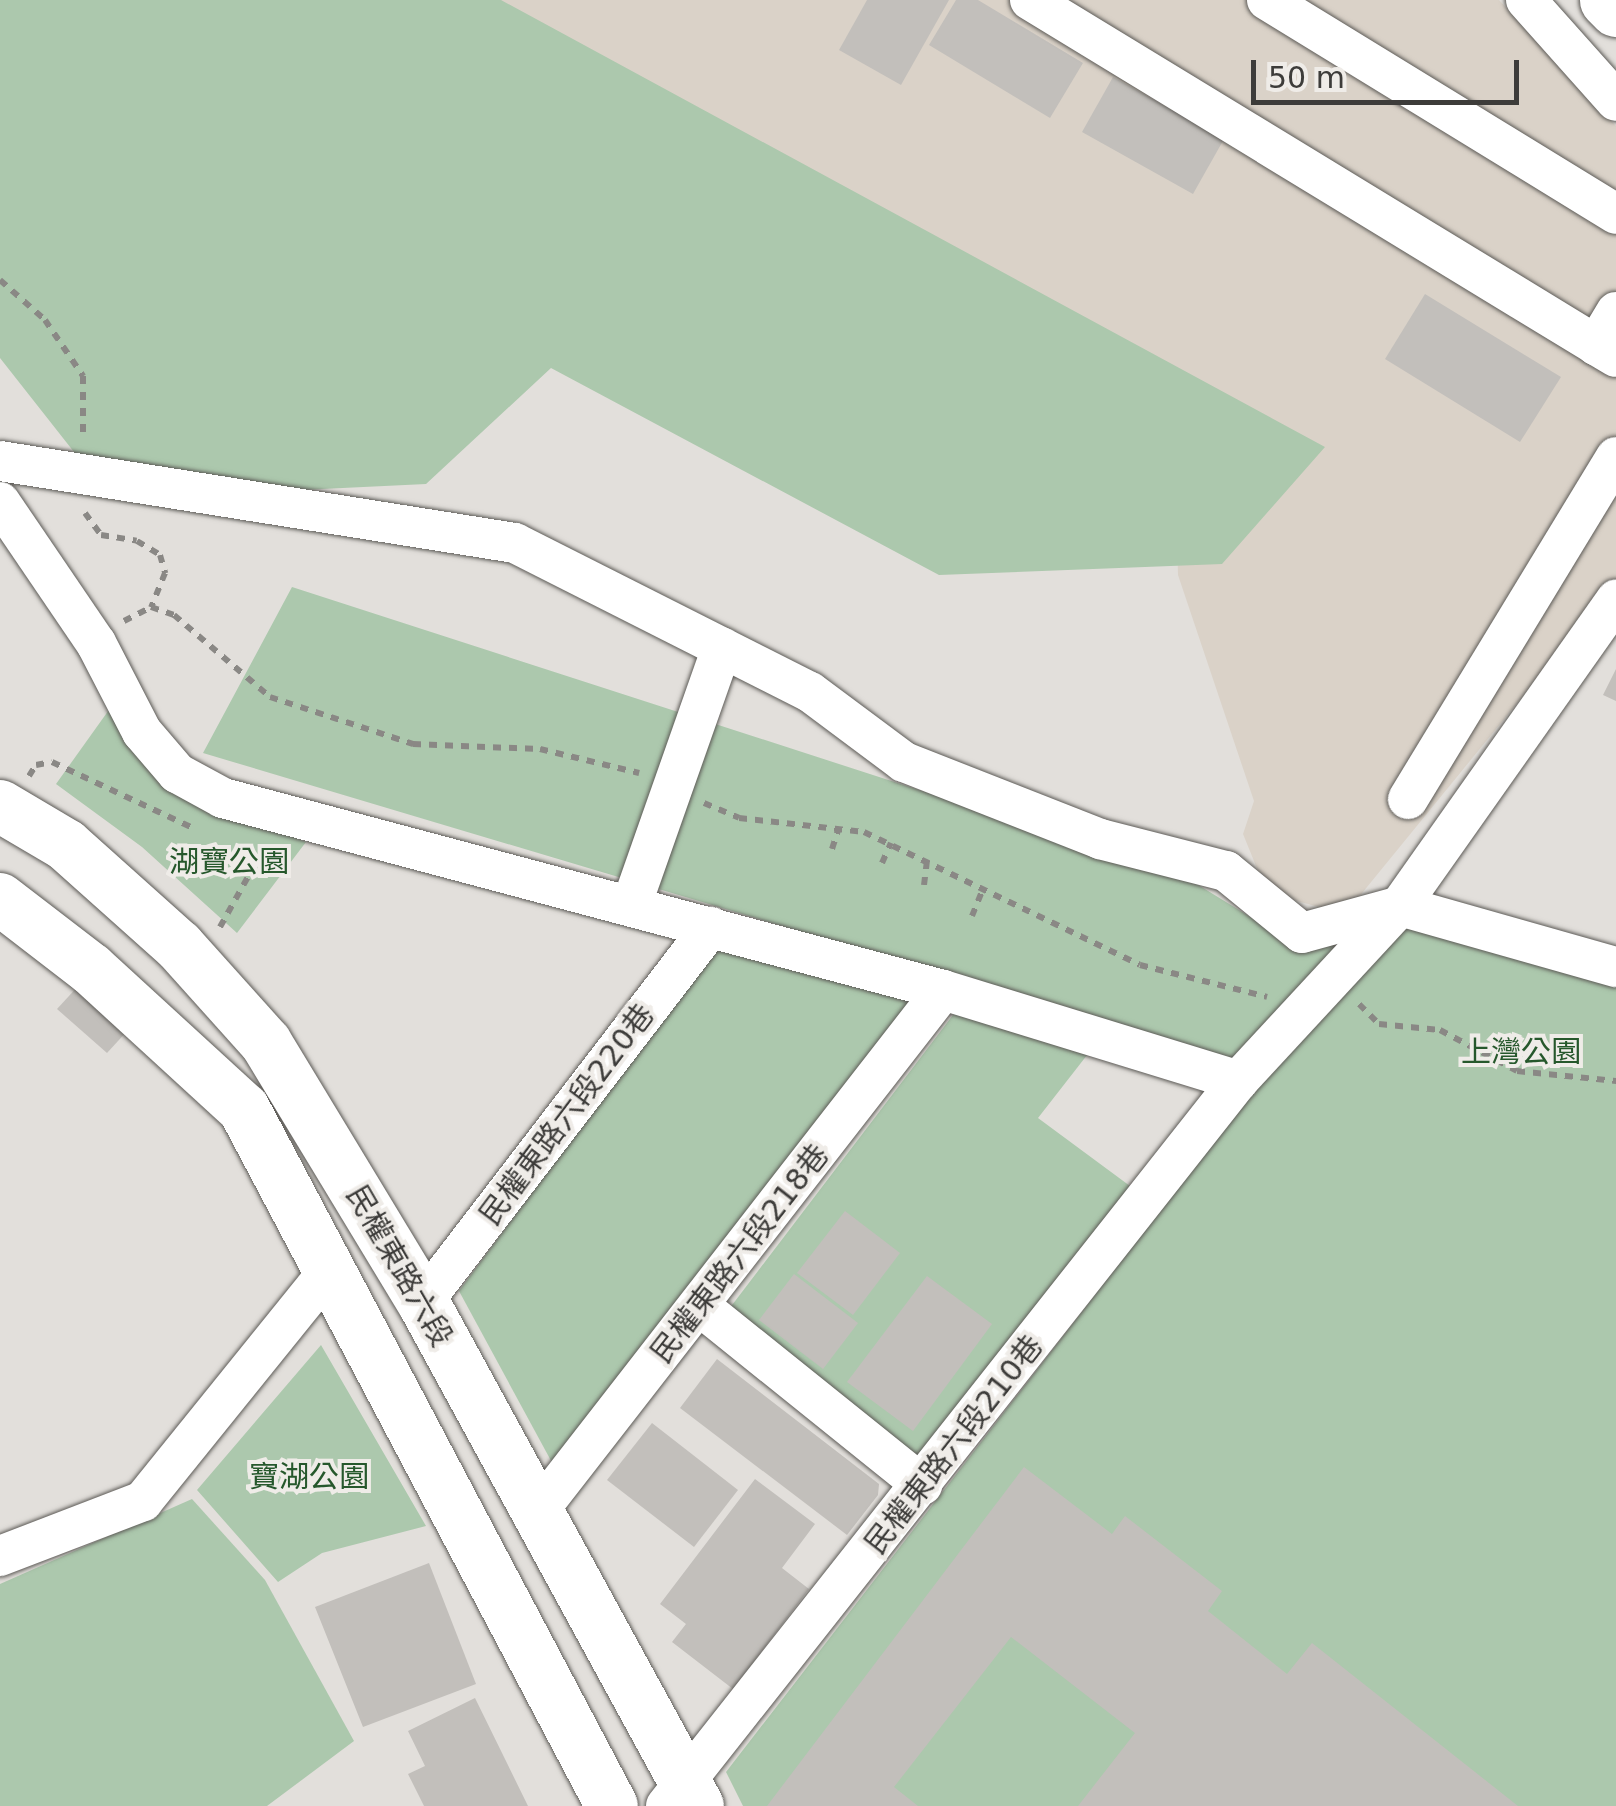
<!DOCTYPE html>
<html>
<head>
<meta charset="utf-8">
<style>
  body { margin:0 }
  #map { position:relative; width:1616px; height:1806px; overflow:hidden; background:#e2dfdb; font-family:"DejaVu Sans","Noto Sans TC",sans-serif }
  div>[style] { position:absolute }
  .built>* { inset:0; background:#dad2c8 }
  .green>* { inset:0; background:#acc8ad }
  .building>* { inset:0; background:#c2bfbb }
  .path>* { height:6px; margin-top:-3px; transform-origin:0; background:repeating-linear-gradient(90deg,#8a8885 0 8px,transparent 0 16px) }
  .roads { filter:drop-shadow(0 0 2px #5c5a56) drop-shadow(0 0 2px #5c5a56) }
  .minor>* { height:40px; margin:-20px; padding:0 20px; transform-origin:20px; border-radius:20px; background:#fff }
  .major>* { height:52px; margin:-26px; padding:0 26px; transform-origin:26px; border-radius:26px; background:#fff }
  .highway>* { height:55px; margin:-27.5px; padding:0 27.5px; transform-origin:27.5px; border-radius:27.5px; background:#fff }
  span { translate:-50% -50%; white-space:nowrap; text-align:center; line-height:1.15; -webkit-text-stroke:8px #efece8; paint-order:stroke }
  .park-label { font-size:30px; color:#26582c }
  .street-label { font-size:30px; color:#3d3c3a }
  .scale { position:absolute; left:1251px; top:60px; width:268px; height:45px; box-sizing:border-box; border:5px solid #3d3c3a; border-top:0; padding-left:12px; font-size:30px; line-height:35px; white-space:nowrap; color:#3d3c3a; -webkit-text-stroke:8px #efece8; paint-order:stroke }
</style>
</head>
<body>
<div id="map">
  <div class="built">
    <i style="clip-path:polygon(456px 0,1499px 0,1616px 126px,1616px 582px,1345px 914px,1267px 893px,1243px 834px,1254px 801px,1178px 575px,1175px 446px)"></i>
  </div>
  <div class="green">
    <i style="clip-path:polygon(0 0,501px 0,1325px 447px,1222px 564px,939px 575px,551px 368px,426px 484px,111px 499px,0 358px)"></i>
    <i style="clip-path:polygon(292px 587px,1182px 875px,1306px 951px,1396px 918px,1616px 985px,1616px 1806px,743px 1806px,726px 1772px,1268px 1071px,203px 753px)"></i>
    <i style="clip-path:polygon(111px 707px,168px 786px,306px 842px,237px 933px,142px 847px,56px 784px)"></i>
    <i style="clip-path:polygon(718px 942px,929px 1004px,562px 1481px,459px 1291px)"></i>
    <i style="clip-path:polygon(956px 1011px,1091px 1050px,1038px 1118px,1130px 1186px,914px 1463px,726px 1313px)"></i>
    <i style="clip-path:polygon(321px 1345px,426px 1526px,322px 1553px,278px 1582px,197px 1490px)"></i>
    <i style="clip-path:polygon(192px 1499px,265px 1580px,354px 1741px,267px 1806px,0 1806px,0 1584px)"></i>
  </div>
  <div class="building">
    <i style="clip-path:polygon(867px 0,949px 0,901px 85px,839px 50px)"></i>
    <i style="clip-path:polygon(956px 0,978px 0,1083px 63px,1050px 118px,929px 45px)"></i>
    <i style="clip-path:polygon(1113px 77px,1224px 139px,1193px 194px,1082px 132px)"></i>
    <i style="clip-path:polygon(1425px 294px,1561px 377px,1520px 442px,1385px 359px)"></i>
    <i style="clip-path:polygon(1616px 669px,1616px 701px,1603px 695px)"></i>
    <i style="clip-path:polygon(80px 984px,129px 1029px,107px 1053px,57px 1009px)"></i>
    <i style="clip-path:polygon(845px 1211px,900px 1253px,853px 1315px,797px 1273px)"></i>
    <i style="clip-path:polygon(794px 1274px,858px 1323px,823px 1369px,759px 1320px)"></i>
    <i style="clip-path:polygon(927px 1276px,992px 1324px,913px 1431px,847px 1382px)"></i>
    <i style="clip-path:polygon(717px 1359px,879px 1484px,878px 1495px,847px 1535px,680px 1408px)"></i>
    <i style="clip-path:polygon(652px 1423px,738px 1490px,694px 1547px,607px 1480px)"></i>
    <i style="clip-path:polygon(1024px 1467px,1112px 1534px,1125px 1516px,1222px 1591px,1208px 1611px,1287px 1674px,1312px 1643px,1518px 1806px,1078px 1806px,1135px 1733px,1011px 1637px,894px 1787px,918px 1806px,767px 1806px)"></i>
    <i style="clip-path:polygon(755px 1479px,815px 1524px,782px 1568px,809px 1589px,733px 1689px,672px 1642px,686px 1624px,660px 1604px)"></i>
    <i style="clip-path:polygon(429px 1563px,476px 1684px,363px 1727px,315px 1607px)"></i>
    <i style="clip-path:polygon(475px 1698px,528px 1806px,424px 1806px,408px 1774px,425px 1766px,408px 1731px)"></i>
  </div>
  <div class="path">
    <i style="left:0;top:280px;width:60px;rotate:41.6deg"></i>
    <i style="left:45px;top:320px;width:68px;rotate:55.8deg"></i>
    <i style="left:83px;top:376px;width:60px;rotate:90deg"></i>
    <i style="left:85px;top:513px;width:27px;rotate:54deg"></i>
    <i style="left:101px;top:535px;width:36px;rotate:9deg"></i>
    <i style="left:137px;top:541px;width:27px;rotate:31deg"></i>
    <i style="left:160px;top:555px;width:19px;rotate:74deg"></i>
    <i style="left:165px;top:573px;width:37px;rotate:112deg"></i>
    <i style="left:124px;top:621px;width:30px;rotate:-27deg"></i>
    <i style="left:151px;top:607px;width:24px;rotate:19deg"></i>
    <i style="left:174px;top:615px;width:126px;rotate:40.5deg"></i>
    <i style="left:270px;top:697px;width:151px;rotate:18.2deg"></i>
    <i style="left:413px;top:744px;width:127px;rotate:2.3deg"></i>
    <i style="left:540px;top:749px;width:102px;rotate:13.6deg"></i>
    <i style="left:29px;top:776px;width:13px;rotate:-58deg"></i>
    <i style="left:36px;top:765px;width:16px;rotate:-11deg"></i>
    <i style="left:52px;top:762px;width:158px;rotate:25.1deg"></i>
    <i style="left:704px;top:803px;width:38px;rotate:23deg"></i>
    <i style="left:739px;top:818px;width:126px;rotate:6.4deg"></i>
    <i style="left:864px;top:832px;width:306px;rotate:25.7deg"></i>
    <i style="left:1140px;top:965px;width:131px;rotate:14.1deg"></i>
    <i style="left:832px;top:849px;width:23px;rotate:-72deg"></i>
    <i style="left:882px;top:863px;width:22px;rotate:-66deg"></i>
    <i style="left:924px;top:885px;width:26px;rotate:-83deg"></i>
    <i style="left:972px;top:916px;width:29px;rotate:-68deg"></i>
    <i style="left:220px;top:927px;width:93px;rotate:-60.9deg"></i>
    <i style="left:1359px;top:1004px;width:28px;rotate:45deg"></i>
    <i style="left:1379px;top:1024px;width:61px;rotate:5.6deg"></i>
    <i style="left:1440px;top:1030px;width:87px;rotate:28deg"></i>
    <i style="left:1517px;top:1071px;width:100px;rotate:5.8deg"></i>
  </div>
  <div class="roads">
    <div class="minor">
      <i style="left:1030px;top:0;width:663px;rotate:31.36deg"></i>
      <i style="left:1267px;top:0;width:409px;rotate:31.5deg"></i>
      <i style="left:1526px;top:0;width:135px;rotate:48.3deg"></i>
      <i style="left:1616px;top:312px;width:39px;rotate:121deg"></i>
      <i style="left:1596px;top:345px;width:23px;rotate:31deg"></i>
      <i style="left:0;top:461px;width:521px;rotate:9.05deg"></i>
      <i style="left:515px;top:543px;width:330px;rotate:26.8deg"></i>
      <i style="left:810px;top:692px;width:117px;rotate:36.7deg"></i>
      <i style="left:904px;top:762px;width:211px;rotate:21.4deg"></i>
      <i style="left:1100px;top:839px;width:130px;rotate:14.3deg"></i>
      <i style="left:1226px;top:871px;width:98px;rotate:39.2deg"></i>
      <i style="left:1302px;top:933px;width:102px;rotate:-15.4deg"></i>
      <i style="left:0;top:502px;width:171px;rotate:55.8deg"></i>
      <i style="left:96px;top:643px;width:100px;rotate:62.7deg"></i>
      <i style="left:142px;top:732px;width:54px;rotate:49.5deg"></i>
      <i style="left:177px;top:773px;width:52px;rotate:28.5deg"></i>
      <i style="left:223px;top:798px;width:745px;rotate:14.93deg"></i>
      <i style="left:943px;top:990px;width:309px;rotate:17.1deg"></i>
      <i style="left:1408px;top:799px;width:400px;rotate:-58.7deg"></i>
      <i style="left:631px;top:906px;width:274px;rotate:-70.6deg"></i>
      <i style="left:1400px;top:906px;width:224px;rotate:15.8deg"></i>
      <i style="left:423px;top:1302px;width:473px;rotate:-52.5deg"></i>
      <i style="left:701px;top:1307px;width:284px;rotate:38.8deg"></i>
      <i style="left:535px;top:1515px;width:665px;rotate:-52.15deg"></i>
      <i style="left:0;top:1556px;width:153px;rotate:-21deg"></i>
      <i style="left:143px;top:1501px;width:299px;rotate:-51.1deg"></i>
      <i style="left:666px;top:1806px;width:923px;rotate:-51.73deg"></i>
      <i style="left:1238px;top:1081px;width:238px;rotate:-47.2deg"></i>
      <i style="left:1400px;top:906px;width:375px;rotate:-54.8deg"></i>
    </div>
    <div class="major">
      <i style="left:0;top:806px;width:77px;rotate:30.6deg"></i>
      <i style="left:66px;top:845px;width:152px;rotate:41.8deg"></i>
      <i style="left:179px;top:946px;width:130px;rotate:48.1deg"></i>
      <i style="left:266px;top:1043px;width:303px;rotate:58.8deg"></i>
      <i style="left:423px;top:1302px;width:574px;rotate:61.38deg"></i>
      <i style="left:0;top:899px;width:115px;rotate:37.6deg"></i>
      <i style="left:91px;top:969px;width:207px;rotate:42.5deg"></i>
      <i style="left:244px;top:1109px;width:788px;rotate:62.17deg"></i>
    </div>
    <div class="highway">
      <i style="left:1607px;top:0;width:13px;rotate:45deg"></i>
    </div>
  </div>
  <div class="park-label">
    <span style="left:229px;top:862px">湖寶公園</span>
    <span style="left:1521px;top:1052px">上灣公園</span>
    <span style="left:309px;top:1477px">寶湖公園</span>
  </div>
  <div class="street-label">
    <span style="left:567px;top:1115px;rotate:-53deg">民權東路六段220巷</span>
    <span style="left:740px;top:1254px;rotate:-52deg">民權東路六段218巷</span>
    <span style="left:399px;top:1266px;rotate:60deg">民權東路六段</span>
    <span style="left:954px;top:1445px;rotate:-52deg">民權東路六段210巷</span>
  </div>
  <div class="scale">50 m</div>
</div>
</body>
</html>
